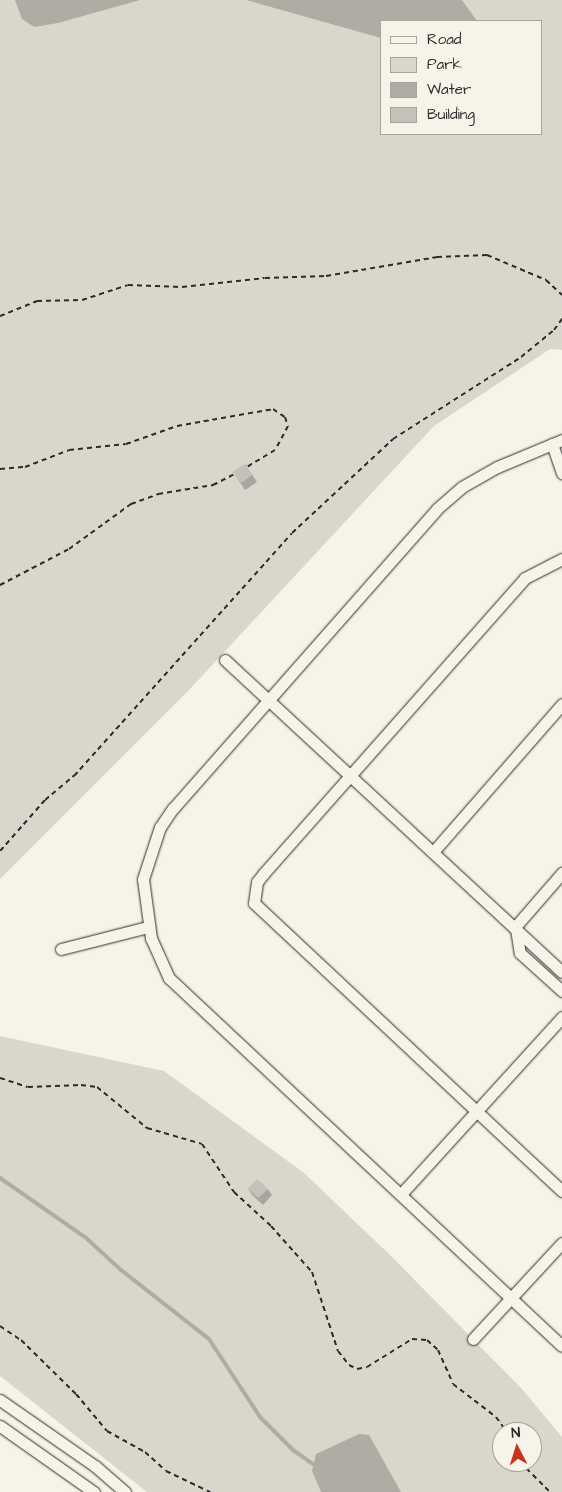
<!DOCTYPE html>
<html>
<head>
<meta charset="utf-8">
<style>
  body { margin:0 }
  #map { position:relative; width:562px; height:1492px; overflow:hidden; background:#f7f3e8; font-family:"Architects Daughter",sans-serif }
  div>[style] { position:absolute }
  .green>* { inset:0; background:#dad6cc }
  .water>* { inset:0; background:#afaca4 }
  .stream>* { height:4px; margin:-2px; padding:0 2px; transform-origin:2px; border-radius:2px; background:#afaca4 }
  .path>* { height:2px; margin-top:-1px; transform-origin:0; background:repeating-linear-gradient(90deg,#2b2b2b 0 5px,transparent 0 9px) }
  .roads { filter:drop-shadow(0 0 1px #2b2b2b) drop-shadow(0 0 1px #2b2b2b) }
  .street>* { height:11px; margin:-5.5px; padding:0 5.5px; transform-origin:5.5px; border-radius:5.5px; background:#f7f3e8 }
  .wall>* { inset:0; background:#a9a69f }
  .building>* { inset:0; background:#c4c1b9 }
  span { translate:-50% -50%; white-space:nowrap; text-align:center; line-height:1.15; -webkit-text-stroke:4px #f7f3e8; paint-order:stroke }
  .legend { position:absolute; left:380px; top:20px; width:162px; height:115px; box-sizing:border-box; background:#f7f3e8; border:1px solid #a5a39c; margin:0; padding:6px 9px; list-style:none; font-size:15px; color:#2b2b2b }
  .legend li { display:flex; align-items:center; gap:10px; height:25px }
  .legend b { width:25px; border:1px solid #a5a39c }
  .north { position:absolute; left:492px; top:1422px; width:50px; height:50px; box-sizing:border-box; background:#f7f3e8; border:1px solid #a5a39c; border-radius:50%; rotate:355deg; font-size:14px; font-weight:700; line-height:20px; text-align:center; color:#2b2b2b }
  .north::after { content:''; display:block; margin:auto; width:18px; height:22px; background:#c8321e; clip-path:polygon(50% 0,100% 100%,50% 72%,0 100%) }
</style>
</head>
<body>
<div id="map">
  <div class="green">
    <i style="clip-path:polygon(evenodd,0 0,562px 0,562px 350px,550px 349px,434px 426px,189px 690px,0 879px,0 0,381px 21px,541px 21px,541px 134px,381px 134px,381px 21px)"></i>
    <i style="clip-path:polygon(evenodd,0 1036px,164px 1071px,304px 1173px,390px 1255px,522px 1389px,562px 1437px,562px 1492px,147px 1492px,0 1376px,0 1036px,502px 1432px,532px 1432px,532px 1462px,502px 1462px,502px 1432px)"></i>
  </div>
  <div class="water">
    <i style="clip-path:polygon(15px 0,140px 0,58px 23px,34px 27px,22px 19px)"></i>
    <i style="clip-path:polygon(246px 0,462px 0,477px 21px,381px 21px,381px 38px)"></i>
    <i style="clip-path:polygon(359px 1434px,369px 1435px,401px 1492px,321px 1492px,312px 1471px,316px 1454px)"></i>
  </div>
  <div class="stream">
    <i style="left:0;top:1178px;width:103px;rotate:34.8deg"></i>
    <i style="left:85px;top:1237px;width:49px;rotate:42.5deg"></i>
    <i style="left:121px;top:1270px;width:112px;rotate:38.1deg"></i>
    <i style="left:209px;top:1339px;width:93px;rotate:56.8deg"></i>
    <i style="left:260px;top:1417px;width:47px;rotate:45deg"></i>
    <i style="left:293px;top:1450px;width:24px;rotate:35deg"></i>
  </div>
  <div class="path">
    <i style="left:0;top:316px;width:40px;rotate:-22deg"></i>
    <i style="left:37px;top:301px;width:45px;rotate:-1.3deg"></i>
    <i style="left:82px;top:300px;width:48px;rotate:-18.1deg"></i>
    <i style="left:128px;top:285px;width:54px;rotate:2.1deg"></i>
    <i style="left:182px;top:287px;width:83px;rotate:-6.2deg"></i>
    <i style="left:265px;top:278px;width:61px;rotate:-1.9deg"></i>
    <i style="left:326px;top:276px;width:113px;rotate:-9.7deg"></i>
    <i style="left:437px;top:257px;width:50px;rotate:-2.3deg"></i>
    <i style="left:487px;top:255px;width:64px;rotate:23deg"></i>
    <i style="left:546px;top:280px;width:22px;rotate:43deg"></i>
    <i style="left:0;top:469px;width:25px;rotate:-5deg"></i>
    <i style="left:25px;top:467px;width:47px;rotate:-21.1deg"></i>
    <i style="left:69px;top:450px;width:57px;rotate:-6deg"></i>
    <i style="left:126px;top:444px;width:54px;rotate:-19.4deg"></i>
    <i style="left:177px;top:426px;width:97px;rotate:-10deg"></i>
    <i style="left:273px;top:409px;width:14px;rotate:34deg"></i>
    <i style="left:285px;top:417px;width:9px;rotate:72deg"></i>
    <i style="left:288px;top:426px;width:27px;rotate:118deg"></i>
    <i style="left:275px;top:450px;width:35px;rotate:149deg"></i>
    <i style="left:0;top:585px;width:78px;rotate:-27.6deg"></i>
    <i style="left:69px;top:549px;width:77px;rotate:-36deg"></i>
    <i style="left:131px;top:504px;width:29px;rotate:-20deg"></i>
    <i style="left:158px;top:494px;width:56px;rotate:-9.3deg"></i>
    <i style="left:213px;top:485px;width:25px;rotate:-27deg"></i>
    <i style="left:0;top:851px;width:68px;rotate:-48.6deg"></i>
    <i style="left:45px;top:800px;width:38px;rotate:-40deg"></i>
    <i style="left:74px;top:776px;width:326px;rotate:-48.1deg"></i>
    <i style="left:292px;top:533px;width:138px;rotate:-42.9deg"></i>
    <i style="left:393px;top:439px;width:152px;rotate:-32.6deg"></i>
    <i style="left:521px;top:357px;width:43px;rotate:-39.3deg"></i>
    <i style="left:554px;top:330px;width:14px;rotate:-54deg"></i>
    <i style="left:0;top:1078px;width:29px;rotate:18deg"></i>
    <i style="left:28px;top:1087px;width:53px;rotate:-2.2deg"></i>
    <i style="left:81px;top:1085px;width:16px;rotate:7deg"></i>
    <i style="left:97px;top:1087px;width:65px;rotate:39.4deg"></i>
    <i style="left:147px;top:1128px;width:57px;rotate:16.2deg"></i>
    <i style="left:202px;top:1144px;width:58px;rotate:56.3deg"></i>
    <i style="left:234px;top:1192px;width:50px;rotate:42.6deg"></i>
    <i style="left:271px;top:1226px;width:62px;rotate:48.3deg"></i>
    <i style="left:312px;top:1272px;width:83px;rotate:71.8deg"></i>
    <i style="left:338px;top:1351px;width:18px;rotate:52deg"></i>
    <i style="left:349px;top:1365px;width:9px;rotate:27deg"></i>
    <i style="left:357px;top:1369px;width:10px;rotate:-11deg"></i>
    <i style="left:367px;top:1367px;width:53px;rotate:-31.9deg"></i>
    <i style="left:412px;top:1339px;width:15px;rotate:4deg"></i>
    <i style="left:427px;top:1340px;width:15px;rotate:42deg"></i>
    <i style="left:438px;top:1350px;width:37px;rotate:66deg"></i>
    <i style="left:453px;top:1384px;width:54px;rotate:37.5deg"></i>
    <i style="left:496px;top:1417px;width:19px;rotate:54deg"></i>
    <i style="left:0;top:1326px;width:25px;rotate:34deg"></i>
    <i style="left:21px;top:1340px;width:77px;rotate:44.5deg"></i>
    <i style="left:76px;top:1394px;width:48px;rotate:50deg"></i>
    <i style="left:107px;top:1431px;width:43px;rotate:28.9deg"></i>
    <i style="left:145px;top:1452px;width:28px;rotate:42deg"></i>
    <i style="left:166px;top:1471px;width:49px;rotate:25.5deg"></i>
    <i style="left:520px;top:1462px;width:42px;rotate:45deg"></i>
  </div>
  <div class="roads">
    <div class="street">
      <i style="left:562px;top:440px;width:70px;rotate:157.4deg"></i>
      <i style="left:497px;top:467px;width:40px;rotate:150.3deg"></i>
      <i style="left:462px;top:487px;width:33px;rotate:139deg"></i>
      <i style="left:437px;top:509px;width:399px;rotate:131.4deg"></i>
      <i style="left:173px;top:808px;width:23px;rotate:124deg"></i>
      <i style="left:160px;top:827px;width:55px;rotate:108.1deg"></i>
      <i style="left:143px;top:879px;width:60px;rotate:82.3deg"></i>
      <i style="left:151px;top:938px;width:44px;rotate:65.8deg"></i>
      <i style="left:169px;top:978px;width:538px;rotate:43.12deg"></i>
      <i style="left:552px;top:444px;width:31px;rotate:71deg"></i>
      <i style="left:562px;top:559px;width:42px;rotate:152.8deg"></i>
      <i style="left:525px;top:578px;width:394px;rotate:131.5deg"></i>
      <i style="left:264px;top:873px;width:11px;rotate:128deg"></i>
      <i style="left:257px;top:882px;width:21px;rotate:98deg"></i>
      <i style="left:254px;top:903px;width:422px;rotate:43.1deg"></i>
      <i style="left:225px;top:660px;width:459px;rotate:42.8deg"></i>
      <i style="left:433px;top:852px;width:196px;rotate:-48.9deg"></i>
      <i style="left:515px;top:927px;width:72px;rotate:-49deg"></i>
      <i style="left:516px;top:929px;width:24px;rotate:81deg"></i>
      <i style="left:520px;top:953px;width:57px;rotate:42.1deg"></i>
      <i style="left:61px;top:949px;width:90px;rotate:-14.2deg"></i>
      <i style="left:402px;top:1193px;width:238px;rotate:-47.7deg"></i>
      <i style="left:473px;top:1339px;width:131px;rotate:-47.2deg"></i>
      <i style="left:0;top:1400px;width:116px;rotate:34.8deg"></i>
      <i style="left:95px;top:1466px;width:40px;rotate:41deg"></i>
      <i style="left:0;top:1426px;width:115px;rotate:35.1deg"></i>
    </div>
  </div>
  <div class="wall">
    <i style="clip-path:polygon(245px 464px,257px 482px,245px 490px,233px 472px)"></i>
    <i style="clip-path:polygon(248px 1188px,268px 1189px,272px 1195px,263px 1205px,252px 1195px)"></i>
  </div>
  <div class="building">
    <i style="clip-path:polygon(245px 464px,252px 475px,241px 483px,233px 472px)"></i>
    <i style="clip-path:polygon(257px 1179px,268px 1189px,258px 1198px,248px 1188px)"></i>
  </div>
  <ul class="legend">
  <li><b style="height:6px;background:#f7f3e8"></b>Road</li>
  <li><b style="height:14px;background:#dad6cc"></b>Park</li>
  <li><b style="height:14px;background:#afaca4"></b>Water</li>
  <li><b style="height:14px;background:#c4c1b9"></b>Building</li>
  </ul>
  <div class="north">N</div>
</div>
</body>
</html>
